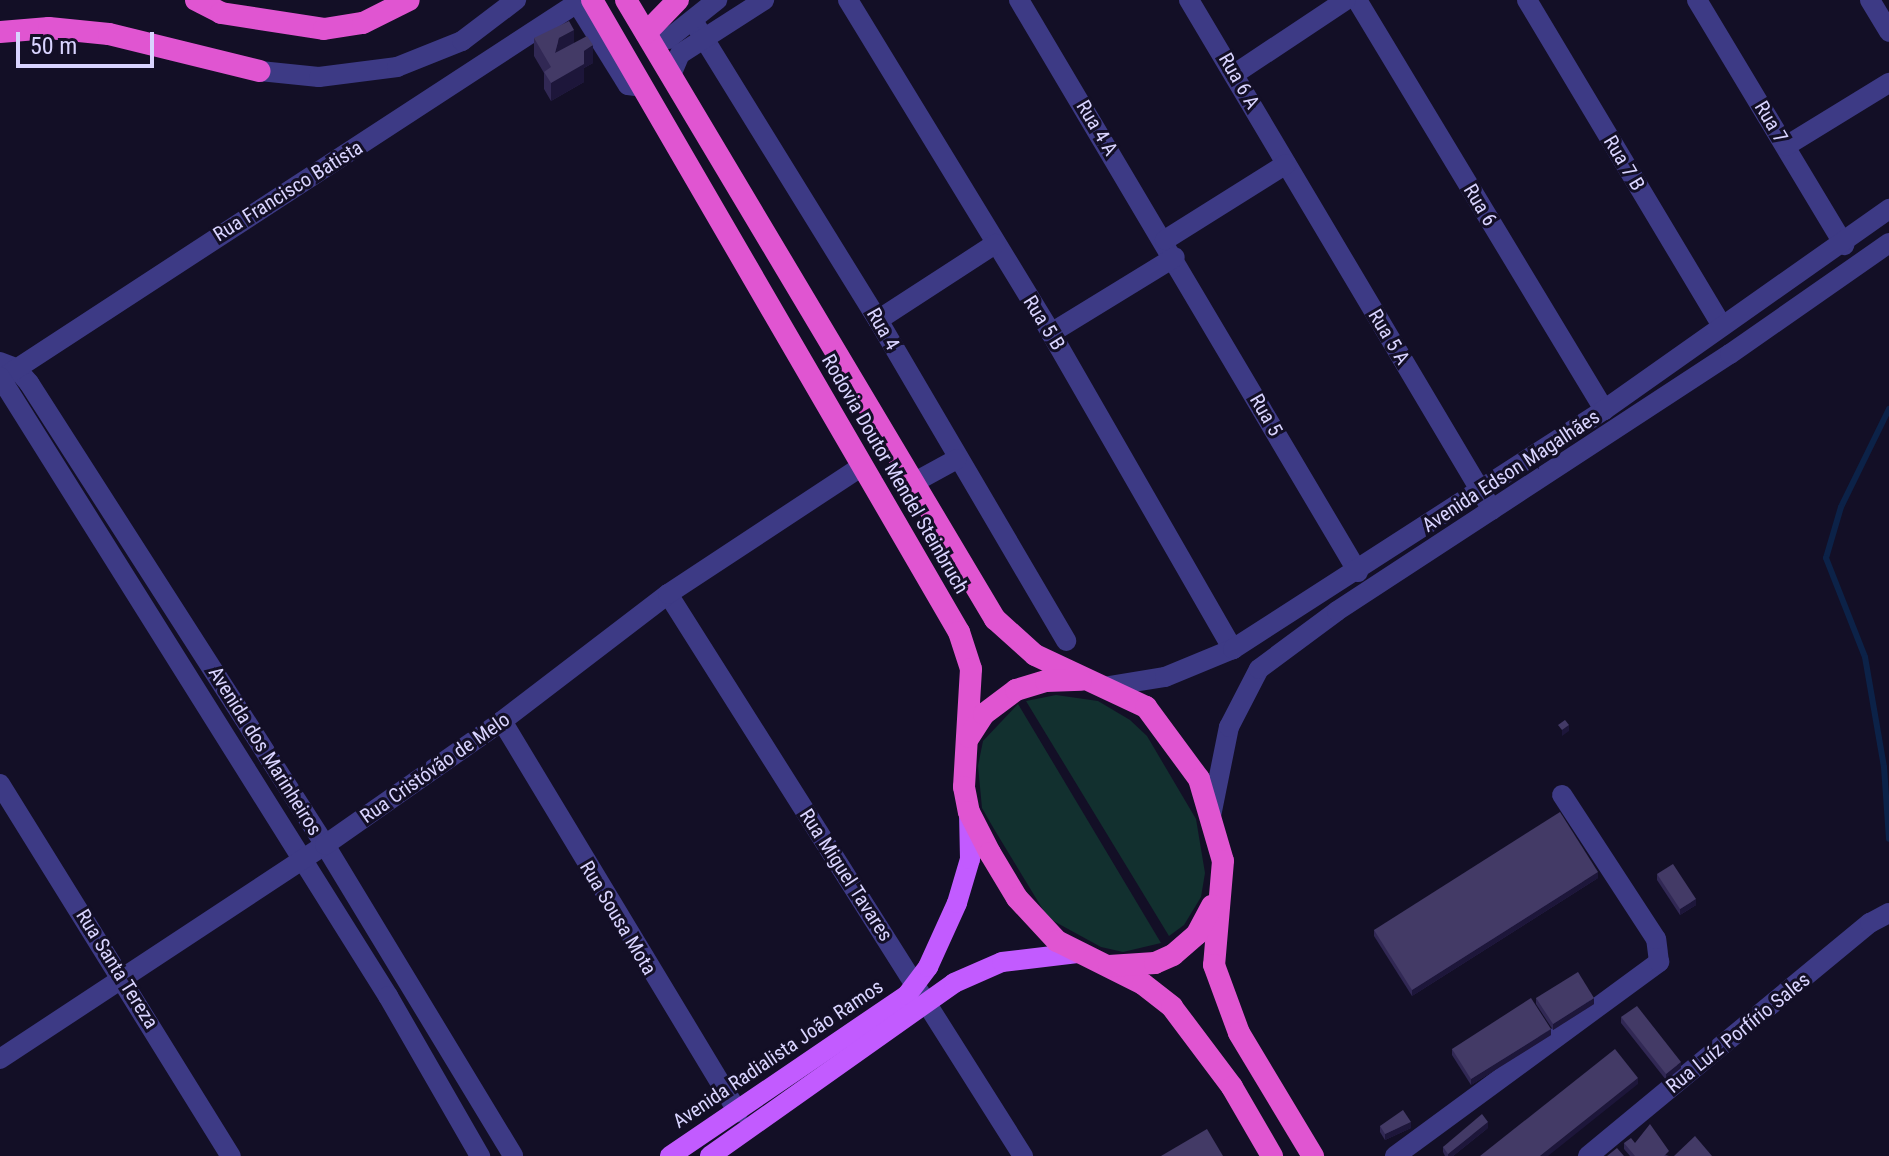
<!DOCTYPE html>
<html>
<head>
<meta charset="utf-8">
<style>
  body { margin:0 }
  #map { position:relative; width:1889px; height:1156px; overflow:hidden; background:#130f26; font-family:"Roboto Condensed",sans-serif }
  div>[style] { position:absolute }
  .green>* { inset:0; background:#12302f }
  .stream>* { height:6px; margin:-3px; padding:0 3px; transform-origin:3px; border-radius:3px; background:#0c2248 }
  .minor>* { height:20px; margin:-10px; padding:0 10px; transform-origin:10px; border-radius:10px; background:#3d3a85 }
  .tertiary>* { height:20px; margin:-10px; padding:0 10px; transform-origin:10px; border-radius:10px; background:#3d3a85 }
  .primary>* { height:20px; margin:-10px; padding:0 10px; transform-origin:10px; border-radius:10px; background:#c25bff }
  .trunk>* { height:22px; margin:-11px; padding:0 11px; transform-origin:11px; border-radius:11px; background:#e055d1 }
  .wall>* { inset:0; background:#312854 }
  .shaded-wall>* { inset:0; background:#1d163a }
  .building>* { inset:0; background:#433a66 }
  span { translate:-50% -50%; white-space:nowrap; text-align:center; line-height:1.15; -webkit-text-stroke:6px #130f26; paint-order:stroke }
  .street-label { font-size:20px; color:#d9d4ff }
  .scale { position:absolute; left:16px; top:32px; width:138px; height:36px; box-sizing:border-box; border:4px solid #d9d4ff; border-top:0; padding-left:10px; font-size:24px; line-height:28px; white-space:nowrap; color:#d9d4ff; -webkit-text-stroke:6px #130f26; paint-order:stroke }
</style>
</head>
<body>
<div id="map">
  <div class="green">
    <i style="clip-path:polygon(1056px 695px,1098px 701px,1130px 720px,1147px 736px,1196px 819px,1205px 873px,1201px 897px,1184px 925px,1169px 936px,1026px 701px)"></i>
    <i style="clip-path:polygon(1018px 704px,1161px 943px,1123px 952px,1101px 947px,1048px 918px,994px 829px,982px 808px,978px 766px,983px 741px)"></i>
  </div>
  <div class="stream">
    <i style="left:1889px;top:409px;width:109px;rotate:116.1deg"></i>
    <i style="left:1841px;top:507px;width:53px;rotate:106.4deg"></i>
    <i style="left:1826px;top:558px;width:106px;rotate:68.5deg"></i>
    <i style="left:1865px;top:657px;width:112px;rotate:80.2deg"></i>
    <i style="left:1884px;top:767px;width:72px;rotate:86deg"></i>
  </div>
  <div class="minor">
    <i style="left:575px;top:0;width:100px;rotate:58.1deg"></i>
    <i style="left:628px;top:85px;width:14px;rotate:8deg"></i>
    <i style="left:848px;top:0;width:390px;rotate:58.6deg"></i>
    <i style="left:1051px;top:333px;width:365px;rotate:60.1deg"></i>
    <i style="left:1019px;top:0;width:665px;rotate:59.35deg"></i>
    <i style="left:1189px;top:0;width:593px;rotate:59.28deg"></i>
    <i style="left:1357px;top:0;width:479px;rotate:58.9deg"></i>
    <i style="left:1527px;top:0;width:380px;rotate:59.1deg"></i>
    <i style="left:1697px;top:0;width:286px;rotate:59deg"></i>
    <i style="left:1870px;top:0;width:37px;rotate:59deg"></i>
    <i style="left:695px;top:24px;width:348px;rotate:58.3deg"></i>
    <i style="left:878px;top:320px;width:372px;rotate:59.6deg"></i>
    <i style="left:260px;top:71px;width:59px;rotate:5.8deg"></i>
    <i style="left:319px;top:77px;width:79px;rotate:-7.3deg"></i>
    <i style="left:397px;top:67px;width:70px;rotate:-21.8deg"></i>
    <i style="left:462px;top:41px;width:68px;rotate:-37.2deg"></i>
    <i style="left:1236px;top:73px;width:132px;rotate:-33.6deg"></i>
    <i style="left:1786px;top:146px;width:121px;rotate:-31.5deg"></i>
    <i style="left:1165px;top:240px;width:143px;rotate:-32.1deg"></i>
    <i style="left:878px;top:320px;width:140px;rotate:-33deg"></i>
    <i style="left:1051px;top:333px;width:145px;rotate:-31.5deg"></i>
    <i style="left:0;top:362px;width:17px;rotate:21deg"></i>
    <i style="left:16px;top:368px;width:20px;rotate:49deg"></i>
    <i style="left:29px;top:383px;width:549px;rotate:57.35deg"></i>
    <i style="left:325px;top:845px;width:363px;rotate:58.8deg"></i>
    <i style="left:7px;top:375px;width:681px;rotate:-33.13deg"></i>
    <i style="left:0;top:377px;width:731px;rotate:57.92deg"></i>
    <i style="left:388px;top:996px;width:185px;rotate:60.1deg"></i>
    <i style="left:913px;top:483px;width:50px;rotate:-28.6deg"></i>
    <i style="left:668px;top:594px;width:665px;rotate:57.72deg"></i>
    <i style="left:502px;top:721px;width:457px;rotate:58.9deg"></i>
    <i style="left:0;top:784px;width:438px;rotate:58.2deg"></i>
    <i style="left:0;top:1059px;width:389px;rotate:-33.4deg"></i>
    <i style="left:325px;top:845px;width:216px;rotate:-35deg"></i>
    <i style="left:502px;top:721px;width:209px;rotate:-37.4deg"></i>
    <i style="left:668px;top:594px;width:232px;rotate:-33.4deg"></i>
    <i style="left:1395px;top:1156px;width:328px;rotate:-36.3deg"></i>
    <i style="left:1659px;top:962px;width:23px;rotate:-97deg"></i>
    <i style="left:1656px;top:939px;width:172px;rotate:-123.1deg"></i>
    <i style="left:1588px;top:1156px;width:366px;rotate:-39.6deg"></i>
    <i style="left:1870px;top:923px;width:21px;rotate:-28deg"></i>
  </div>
  <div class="tertiary">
    <i style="left:651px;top:41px;width:17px;rotate:-7deg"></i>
    <i style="left:668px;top:39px;width:63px;rotate:-38.5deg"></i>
    <i style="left:671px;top:75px;width:23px;rotate:-67deg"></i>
    <i style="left:680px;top:54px;width:100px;rotate:-32.7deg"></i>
    <i style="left:1109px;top:686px;width:57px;rotate:-9.1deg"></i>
    <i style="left:1165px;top:677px;width:74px;rotate:-22.4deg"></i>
    <i style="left:1233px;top:649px;width:441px;rotate:-32.8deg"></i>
    <i style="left:1604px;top:410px;width:349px;rotate:-35.2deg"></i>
    <i style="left:1211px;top:816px;width:91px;rotate:-78.6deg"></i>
    <i style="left:1229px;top:727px;width:65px;rotate:-62.7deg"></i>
    <i style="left:1259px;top:669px;width:97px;rotate:-36.6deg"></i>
    <i style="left:1337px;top:611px;width:470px;rotate:-33.2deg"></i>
    <i style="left:1730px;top:354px;width:194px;rotate:-34.9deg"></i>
  </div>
  <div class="primary">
    <i style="left:670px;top:1156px;width:287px;rotate:-34.2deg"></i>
    <i style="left:907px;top:995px;width:35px;rotate:-53deg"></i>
    <i style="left:928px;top:967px;width:70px;rotate:-65.6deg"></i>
    <i style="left:957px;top:903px;width:46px;rotate:-73.5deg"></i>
    <i style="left:970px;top:859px;width:47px;rotate:-91.2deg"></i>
    <i style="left:710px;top:1156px;width:299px;rotate:-35.3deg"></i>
    <i style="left:954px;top:983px;width:52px;rotate:-23.6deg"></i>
    <i style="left:1002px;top:962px;width:76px;rotate:-6.8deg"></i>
  </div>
  <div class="trunk">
    <i style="left:196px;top:0;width:28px;rotate:27deg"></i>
    <i style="left:221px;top:13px;width:104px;rotate:8.8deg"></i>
    <i style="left:324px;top:29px;width:39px;rotate:-9deg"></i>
    <i style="left:363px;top:23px;width:51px;rotate:-26.6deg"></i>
    <i style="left:592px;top:0;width:731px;rotate:59.86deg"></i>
    <i style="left:959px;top:632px;width:39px;rotate:72deg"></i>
    <i style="left:971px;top:669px;width:118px;rotate:93.4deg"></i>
    <i style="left:964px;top:787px;width:25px;rotate:79deg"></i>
    <i style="left:969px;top:812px;width:46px;rotate:62.9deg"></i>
    <i style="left:990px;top:853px;width:52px;rotate:59deg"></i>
    <i style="left:1017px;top:898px;width:59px;rotate:47.1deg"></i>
    <i style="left:1057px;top:941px;width:96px;rotate:26.6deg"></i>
    <i style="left:1143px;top:984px;width:37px;rotate:38deg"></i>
    <i style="left:1172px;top:1007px;width:100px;rotate:53.1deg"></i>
    <i style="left:1232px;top:1087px;width:80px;rotate:59.9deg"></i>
    <i style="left:626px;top:0;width:721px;rotate:59.2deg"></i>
    <i style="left:995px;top:619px;width:54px;rotate:42deg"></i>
    <i style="left:1035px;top:655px;width:123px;rotate:25.1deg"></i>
    <i style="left:1146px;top:707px;width:89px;rotate:53.6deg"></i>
    <i style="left:1199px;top:779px;width:85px;rotate:73.7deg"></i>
    <i style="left:1223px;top:861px;width:104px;rotate:94.9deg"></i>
    <i style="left:1214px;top:965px;width:72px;rotate:69.8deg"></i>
    <i style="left:1239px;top:1033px;width:144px;rotate:59deg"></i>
    <i style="left:0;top:32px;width:49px;rotate:-4.7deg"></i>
    <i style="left:49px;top:28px;width:60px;rotate:5.7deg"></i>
    <i style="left:109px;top:34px;width:155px;rotate:13.8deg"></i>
    <i style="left:646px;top:33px;width:46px;rotate:-45.9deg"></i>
    <i style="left:969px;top:737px;width:27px;rotate:-57deg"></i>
    <i style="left:984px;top:714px;width:40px;rotate:-37deg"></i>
    <i style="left:1016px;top:690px;width:31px;rotate:-17deg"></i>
    <i style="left:1046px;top:681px;width:35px;rotate:-2deg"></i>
    <i style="left:1109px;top:966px;width:46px;rotate:-3.7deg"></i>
    <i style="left:1155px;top:963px;width:20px;rotate:-24deg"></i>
    <i style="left:1173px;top:955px;width:32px;rotate:-41deg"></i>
    <i style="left:1197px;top:934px;width:32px;rotate:-62deg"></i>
  </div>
  <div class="wall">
    <i style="clip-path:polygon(534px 38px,574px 43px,593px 63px,584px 68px,584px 82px,551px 101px,544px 89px,544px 73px,534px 56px)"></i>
    <i style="clip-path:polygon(1657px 874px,1696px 905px,1680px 915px,1657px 880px)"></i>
    <i style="clip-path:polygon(1598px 878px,1412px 996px,1374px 936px,1374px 930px)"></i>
    <i style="clip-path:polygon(1536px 998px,1594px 1004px,1553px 1030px,1536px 1004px)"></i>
    <i style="clip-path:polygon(1621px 1017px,1681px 1068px,1666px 1080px,1621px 1023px)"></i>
    <i style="clip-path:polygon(1551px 1035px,1471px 1085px,1452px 1055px,1452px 1049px)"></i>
    <i style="clip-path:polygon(1380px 1126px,1411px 1128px,1385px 1140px,1380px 1132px)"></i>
    <i style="clip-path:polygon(1488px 1128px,1453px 1156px,1445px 1156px,1443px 1152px,1443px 1147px)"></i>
    <i style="clip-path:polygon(1624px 1143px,1635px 1143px,1669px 1156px,1630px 1156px,1624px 1149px)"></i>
  </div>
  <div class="shaded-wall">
    <i style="clip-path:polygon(574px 30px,574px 48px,555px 53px,559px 38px)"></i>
    <i style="clip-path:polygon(593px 45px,593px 63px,584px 68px,584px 82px,551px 101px,551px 83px,584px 51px)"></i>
    <i style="clip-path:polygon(1569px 725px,1569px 731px,1562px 736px,1562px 730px)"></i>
    <i style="clip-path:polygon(1598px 872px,1598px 878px,1412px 996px,1412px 990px)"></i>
    <i style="clip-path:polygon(1696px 899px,1696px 905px,1680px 915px,1680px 909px)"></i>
    <i style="clip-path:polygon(1594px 998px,1594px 1004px,1553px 1030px,1553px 1024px)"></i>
    <i style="clip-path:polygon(1551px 1029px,1551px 1035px,1471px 1085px,1471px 1079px)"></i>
    <i style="clip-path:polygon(1681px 1062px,1681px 1068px,1666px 1080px,1666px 1074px)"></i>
    <i style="clip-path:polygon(1638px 1078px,1638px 1084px,1548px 1156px,1540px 1156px)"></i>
    <i style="clip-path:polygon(1411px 1122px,1411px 1128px,1385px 1140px,1385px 1134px)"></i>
    <i style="clip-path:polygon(1488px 1122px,1488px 1128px,1453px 1156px,1448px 1156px,1448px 1154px)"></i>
  </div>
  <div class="building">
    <i style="clip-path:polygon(569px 21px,574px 30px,559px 38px,555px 53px,587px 36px,593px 45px,584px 51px,584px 64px,551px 83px,544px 72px,551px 67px,534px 38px)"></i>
    <i style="clip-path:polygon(1565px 720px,1569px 725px,1562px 730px,1558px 725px)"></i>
    <i style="clip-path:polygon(1560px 812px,1598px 872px,1412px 990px,1374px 930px)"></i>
    <i style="clip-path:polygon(1673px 864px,1696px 899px,1680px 909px,1657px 874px)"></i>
    <i style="clip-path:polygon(1578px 972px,1594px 998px,1553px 1024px,1536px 998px)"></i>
    <i style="clip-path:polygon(1531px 998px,1551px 1029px,1471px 1079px,1452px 1049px)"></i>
    <i style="clip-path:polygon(1637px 1006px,1681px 1062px,1666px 1074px,1621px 1017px)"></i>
    <i style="clip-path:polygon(1615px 1049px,1638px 1078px,1540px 1156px,1480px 1156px)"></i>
    <i style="clip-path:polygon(1403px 1110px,1411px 1122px,1385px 1134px,1380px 1126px)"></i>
    <i style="clip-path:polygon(1482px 1114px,1488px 1122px,1448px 1154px,1443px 1147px)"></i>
    <i style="clip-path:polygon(1650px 1124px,1669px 1151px,1664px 1156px,1635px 1156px,1624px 1143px,1631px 1138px,1635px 1143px)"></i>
    <i style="clip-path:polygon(1207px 1129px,1223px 1156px,1161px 1156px)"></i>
    <i style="clip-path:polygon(1695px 1136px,1712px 1156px,1674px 1156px)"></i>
    <i style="clip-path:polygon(1617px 1148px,1624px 1156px,1607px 1156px)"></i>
  </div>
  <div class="street-label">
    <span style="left:1239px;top:81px;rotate:60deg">Rua 6 A</span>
    <span style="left:1771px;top:122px;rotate:59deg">Rua 7</span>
    <span style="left:1097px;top:128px;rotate:59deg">Rua 4 A</span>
    <span style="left:1624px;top:163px;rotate:59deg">Rua 7 B</span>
    <span style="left:288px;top:191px;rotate:-32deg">Rua Francisco Batista</span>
    <span style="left:1480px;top:205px;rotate:59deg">Rua 6</span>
    <span style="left:1044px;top:323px;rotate:58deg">Rua 5 B</span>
    <span style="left:883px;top:329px;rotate:60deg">Rua 4</span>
    <span style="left:1389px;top:337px;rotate:59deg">Rua 5 A</span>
    <span style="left:1266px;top:415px;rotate:60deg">Rua 5</span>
    <span style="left:1511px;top:471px;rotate:-33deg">Avenida Edson Magalhães</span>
    <span style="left:895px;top:474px;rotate:60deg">Rodovia Doutor Mendel Steinbruch</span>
    <span style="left:265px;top:751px;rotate:58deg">Avenida dos Marinheiros</span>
    <span style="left:435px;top:768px;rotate:-35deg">Rua Cristóvão de Melo</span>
    <span style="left:846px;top:875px;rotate:57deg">Rua Miguel Tavares</span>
    <span style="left:618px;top:918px;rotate:59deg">Rua Sousa Mota</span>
    <span style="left:117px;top:969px;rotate:58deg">Rua Santa Tereza</span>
    <span style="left:1738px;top:1033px;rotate:-39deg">Rua Luíz Porfírio Sales</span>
    <span style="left:778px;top:1054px;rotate:-34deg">Avenida Radialista João Ramos</span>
  </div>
  <div class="scale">50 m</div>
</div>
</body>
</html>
